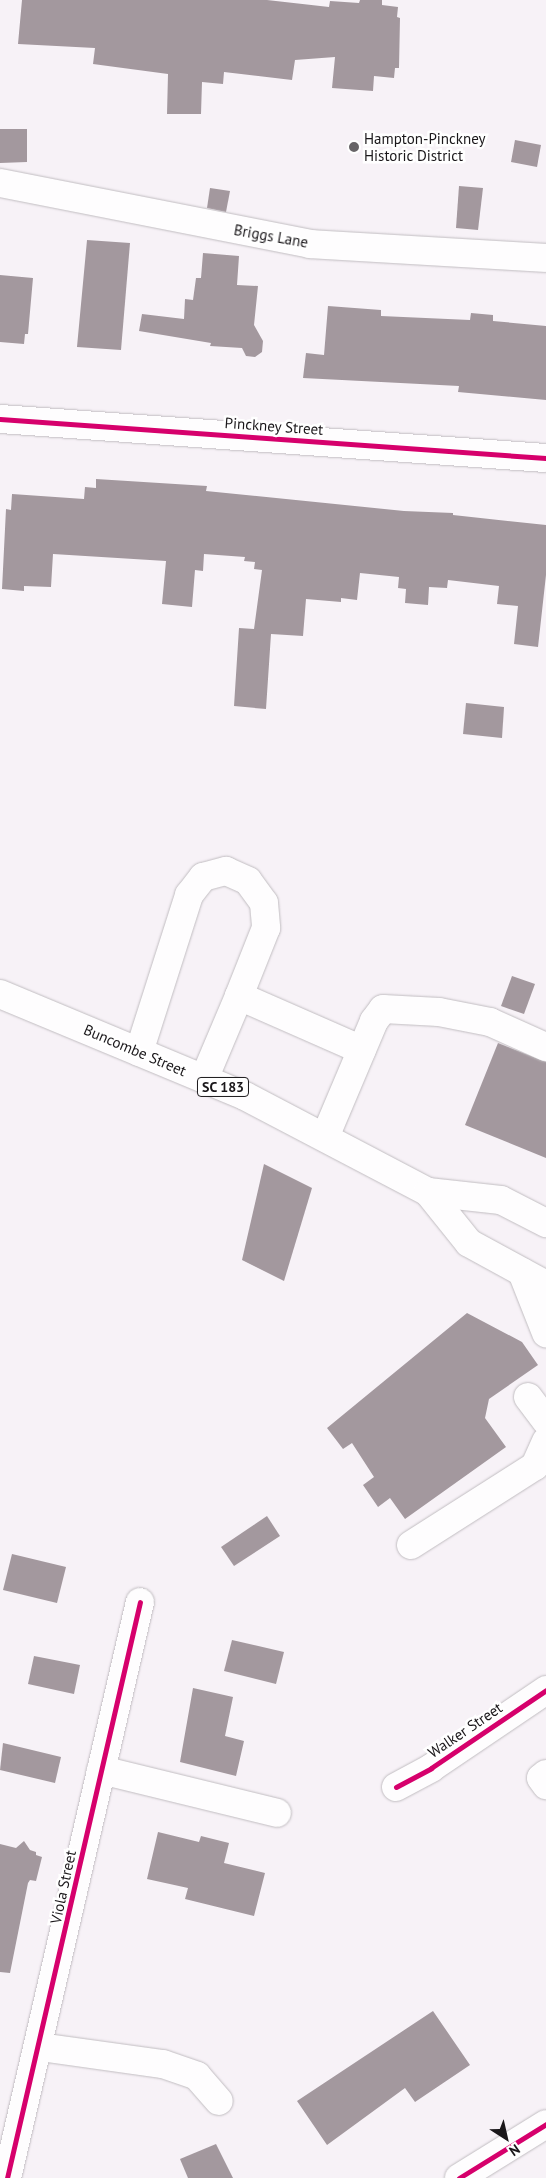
<!DOCTYPE html>
<html>
<head>
<meta charset="utf-8">
<style>
  body { margin:0 }
  #map { position:relative; width:546px; height:2178px; overflow:hidden; background:#f7f2f7; font-family:"PT Sans",sans-serif }
  div>[style] { position:absolute }
  .building>* { inset:0; background:#a3989e }
  .roads { filter:drop-shadow(0 0 1px #c1bdc1) drop-shadow(0 0 1px #c1bdc1) }
  .minor>* { height:28px; margin:-14px; padding:0 14px; transform-origin:14px; border-radius:14px; background:#fefdfe }
  .major>* { height:28px; margin:-14px; padding:0 14px; transform-origin:14px; border-radius:14px; background:#fefdfe }
  .cycleway>* { height:5px; margin:-2.5px; padding:0 2.5px; transform-origin:2.5px; border-radius:2.5px; background:#d6006c }
  .dots>* { width:14px; height:14px; translate:-50% -50%; box-sizing:border-box; border:2px solid #fff; border-radius:50% }
  span { translate:-50% -50%; white-space:nowrap; text-align:center; line-height:1.15; -webkit-text-stroke:5px #fff; paint-order:stroke }
  .shield-label span { padding:1px 4px; background:#fff; border:1px solid; border-radius:4px; -webkit-text-stroke-width:0 }
  .shield-label { font-size:14px; color:#1a171a; font-weight:700 }
  .poi-label { font-size:15px; color:#1a171a }
  .left { translate:0 -50%; text-align:left }
  .street-label { font-size:15px; color:#1a171a }
  .north { position:absolute; left:481px; top:2113px; width:50px; height:50px; -webkit-text-stroke:4px #fff; paint-order:stroke; rotate:145deg; font-size:14px; font-weight:700; line-height:20px; text-align:center; color:#1a171a }
  .north::after { content:''; display:block; margin:auto; width:18px; height:22px; background:#1a171a; clip-path:polygon(50% 0,100% 100%,50% 72%,0 100%) }
</style>
</head>
<body>
<div id="map">
  <div class="building">
    <i style="clip-path:polygon(22px 0,267px 0,329px 7px,330px 1px,359px 3px,360px 0,382px 0,382px 5px,398px 7px,397px 17px,400px 18px,399px 68px,395px 68px,394px 78px,374px 76px,373px 91px,332px 88px,335px 57px,295px 60px,292px 80px,224px 72px,223px 84px,202px 82px,201px 114px,167px 114px,168px 74px,93px 64px,95px 48px,18px 44px)"></i>
    <i style="clip-path:polygon(0 129px,27px 129px,27px 162px,0 163px)"></i>
    <i style="clip-path:polygon(515px 140px,541px 145px,537px 167px,511px 162px)"></i>
    <i style="clip-path:polygon(459px 186px,483px 188px,478px 230px,456px 228px)"></i>
    <i style="clip-path:polygon(210px 188px,230px 191px,226px 212px,207px 208px)"></i>
    <i style="clip-path:polygon(87px 240px,130px 243px,121px 350px,77px 347px)"></i>
    <i style="clip-path:polygon(203px 253px,239px 256px,237px 285px,258px 286px,254px 325px,263px 341px,262px 352px,255px 357px,246px 356px,242px 348px,210px 346px,211px 343px,139px 331px,142px 314px,184px 319px,185px 299px,193px 300px,196px 278px,201px 278px)"></i>
    <i style="clip-path:polygon(0 275px,33px 278px,28px 334px,25px 334px,24px 344px,0 342px)"></i>
    <i style="clip-path:polygon(328px 306px,381px 310px,381px 316px,470px 320px,471px 313px,493px 315px,493px 321px,546px 326px,546px 400px,458px 392px,459px 386px,303px 378px,306px 353px,324px 355px)"></i>
    <i style="clip-path:polygon(96px 479px,207px 486px,206px 491px,404px 511px,453px 513px,453px 515px,546px 525px,546px 575px,538px 647px,514px 644px,518px 606px,497px 604px,499px 586px,448px 580px,447px 588px,429px 587px,428px 605px,405px 603px,406px 589px,398px 588px,399px 577px,360px 573px,357px 600px,341px 598px,341px 602px,306px 599px,303px 636px,271px 634px,266px 709px,234px 706px,239px 628px,254px 629px,262px 570px,254px 569px,255px 562px,244px 561px,245px 557px,204px 554px,203px 571px,195px 570px,192px 607px,162px 604px,166px 561px,53px 554px,51px 587px,24px 586px,24px 591px,2px 589px,6px 509px,11px 510px,12px 494px,84px 499px,85px 487px,96px 488px)"></i>
    <i style="clip-path:polygon(466px 703px,504px 707px,502px 738px,463px 734px)"></i>
    <i style="clip-path:polygon(512px 976px,535px 984px,524px 1014px,501px 1006px)"></i>
    <i style="clip-path:polygon(498px 1043px,546px 1062px,546px 1158px,465px 1125px)"></i>
    <i style="clip-path:polygon(264px 1164px,312px 1188px,284px 1281px,242px 1260px)"></i>
    <i style="clip-path:polygon(467px 1313px,522px 1342px,538px 1365px,489px 1399px,485px 1418px,506px 1447px,405px 1519px,390px 1498px,378px 1507px,363px 1485px,374px 1477px,352px 1443px,343px 1449px,327px 1428px)"></i>
    <i style="clip-path:polygon(267px 1516px,280px 1536px,234px 1566px,221px 1547px)"></i>
    <i style="clip-path:polygon(12px 1554px,66px 1567px,57px 1603px,3px 1590px)"></i>
    <i style="clip-path:polygon(232px 1640px,284px 1652px,276px 1684px,224px 1671px)"></i>
    <i style="clip-path:polygon(34px 1656px,80px 1665px,74px 1694px,28px 1684px)"></i>
    <i style="clip-path:polygon(193px 1688px,233px 1697px,225px 1736px,244px 1741px,236px 1776px,180px 1762px)"></i>
    <i style="clip-path:polygon(3px 1743px,61px 1757px,55px 1783px,0 1770px)"></i>
    <i style="clip-path:polygon(158px 1832px,199px 1842px,201px 1836px,229px 1843px,224px 1863px,265px 1873px,254px 1916px,185px 1899px,188px 1888px,147px 1879px)"></i>
    <i style="clip-path:polygon(24px 1841px,30px 1850px,36px 1852px,36px 1855px,42px 1857px,36px 1881px,30px 1880px,28px 1883px,10px 1973px,0 1972px,0 1844px,16px 1848px)"></i>
    <i style="clip-path:polygon(433px 2011px,470px 2065px,415px 2102px,405px 2088px,327px 2145px,297px 2101px)"></i>
    <i style="clip-path:polygon(216px 2144px,233px 2178px,188px 2178px,180px 2159px)"></i>
  </div>
  <div class="roads">
    <div class="minor">
      <i style="left:0;top:183px;width:316px;rotate:11.1deg"></i>
      <i style="left:310px;top:244px;width:236px;rotate:3.4deg"></i>
      <i style="left:0;top:419px;width:547px;rotate:4.09deg"></i>
      <i style="left:139px;top:1052px;width:165px;rotate:-72.3deg"></i>
      <i style="left:189px;top:895px;width:23px;rotate:-52deg"></i>
      <i style="left:203px;top:877px;width:24px;rotate:-15deg"></i>
      <i style="left:226px;top:871px;width:24px;rotate:24deg"></i>
      <i style="left:248px;top:881px;width:27px;rotate:54deg"></i>
      <i style="left:264px;top:903px;width:25px;rotate:85deg"></i>
      <i style="left:266px;top:928px;width:73px;rotate:111.7deg"></i>
      <i style="left:204px;top:1079px;width:90px;rotate:-67.1deg"></i>
      <i style="left:239px;top:996px;width:134px;rotate:23.7deg"></i>
      <i style="left:325px;top:1137px;width:126px;rotate:-67.1deg"></i>
      <i style="left:374px;top:1021px;width:15px;rotate:-53deg"></i>
      <i style="left:383px;top:1009px;width:56px;rotate:3.1deg"></i>
      <i style="left:439px;top:1012px;width:52px;rotate:11.1deg"></i>
      <i style="left:490px;top:1022px;width:61px;rotate:24.1deg"></i>
      <i style="left:522px;top:1272px;width:66px;rotate:68.5deg"></i>
      <i style="left:528px;top:1397px;width:30px;rotate:53deg"></i>
      <i style="left:411px;top:1545px;width:147px;rotate:-32.5deg"></i>
      <i style="left:535px;top:1466px;width:27px;rotate:-66deg"></i>
      <i style="left:101px;top:1770px;width:181px;rotate:13.7deg"></i>
      <i style="left:546px;top:1774px;width:6px;rotate:141deg"></i>
      <i style="left:541px;top:1778px;width:9px;rotate:54deg"></i>
      <i style="left:396px;top:1787px;width:40px;rotate:-28deg"></i>
      <i style="left:431px;top:1768px;width:139px;rotate:-34.1deg"></i>
      <i style="left:40px;top:2047px;width:124px;rotate:7.9deg"></i>
      <i style="left:163px;top:2064px;width:36px;rotate:19deg"></i>
      <i style="left:197px;top:2076px;width:33px;rotate:49deg"></i>
      <i style="left:7px;top:2178px;width:591px;rotate:-77deg"></i>
      <i style="left:459px;top:2178px;width:102px;rotate:-31.8deg"></i>
    </div>
    <div class="major">
      <i style="left:0;top:994px;width:265px;rotate:22.6deg"></i>
      <i style="left:245px;top:1096px;width:207px;rotate:27.7deg"></i>
      <i style="left:428px;top:1192px;width:73px;rotate:6.3deg"></i>
      <i style="left:501px;top:1200px;width:51px;rotate:27.1deg"></i>
      <i style="left:428px;top:1192px;width:65px;rotate:51.2deg"></i>
      <i style="left:469px;top:1243px;width:88px;rotate:28.6deg"></i>
    </div>
  </div>
  <div class="cycleway">
    <i style="left:0;top:419px;width:547px;rotate:4.09deg"></i>
    <i style="left:396px;top:1787px;width:40px;rotate:-28deg"></i>
    <i style="left:431px;top:1768px;width:139px;rotate:-34.1deg"></i>
    <i style="left:7px;top:2178px;width:591px;rotate:-77deg"></i>
    <i style="left:459px;top:2178px;width:102px;rotate:-31.8deg"></i>
  </div>
  <div class="dots">
    <i style="left:354px;top:147px;background:#676467"></i>
  </div>
  <div class="shield-label">
    <span style="left:223px;top:1087px">SC 183</span>
  </div>
  <div class="poi-label">
    <span class="left" style="left:364px;top:147px">Hampton-Pinckney<br>Historic District</span>
  </div>
  <div class="street-label">
    <span style="left:271px;top:236px;rotate:10deg">Briggs Lane</span>
    <span style="left:274px;top:426px;rotate:4deg">Pinckney Street</span>
    <span style="left:135px;top:1050px;rotate:23deg">Buncombe Street</span>
    <span style="left:465px;top:1730px;rotate:-34deg">Walker Street</span>
    <span style="left:63px;top:1887px;rotate:-78deg">Viola Street</span>
  </div>
  <div class="north">N</div>
</div>
</body>
</html>
